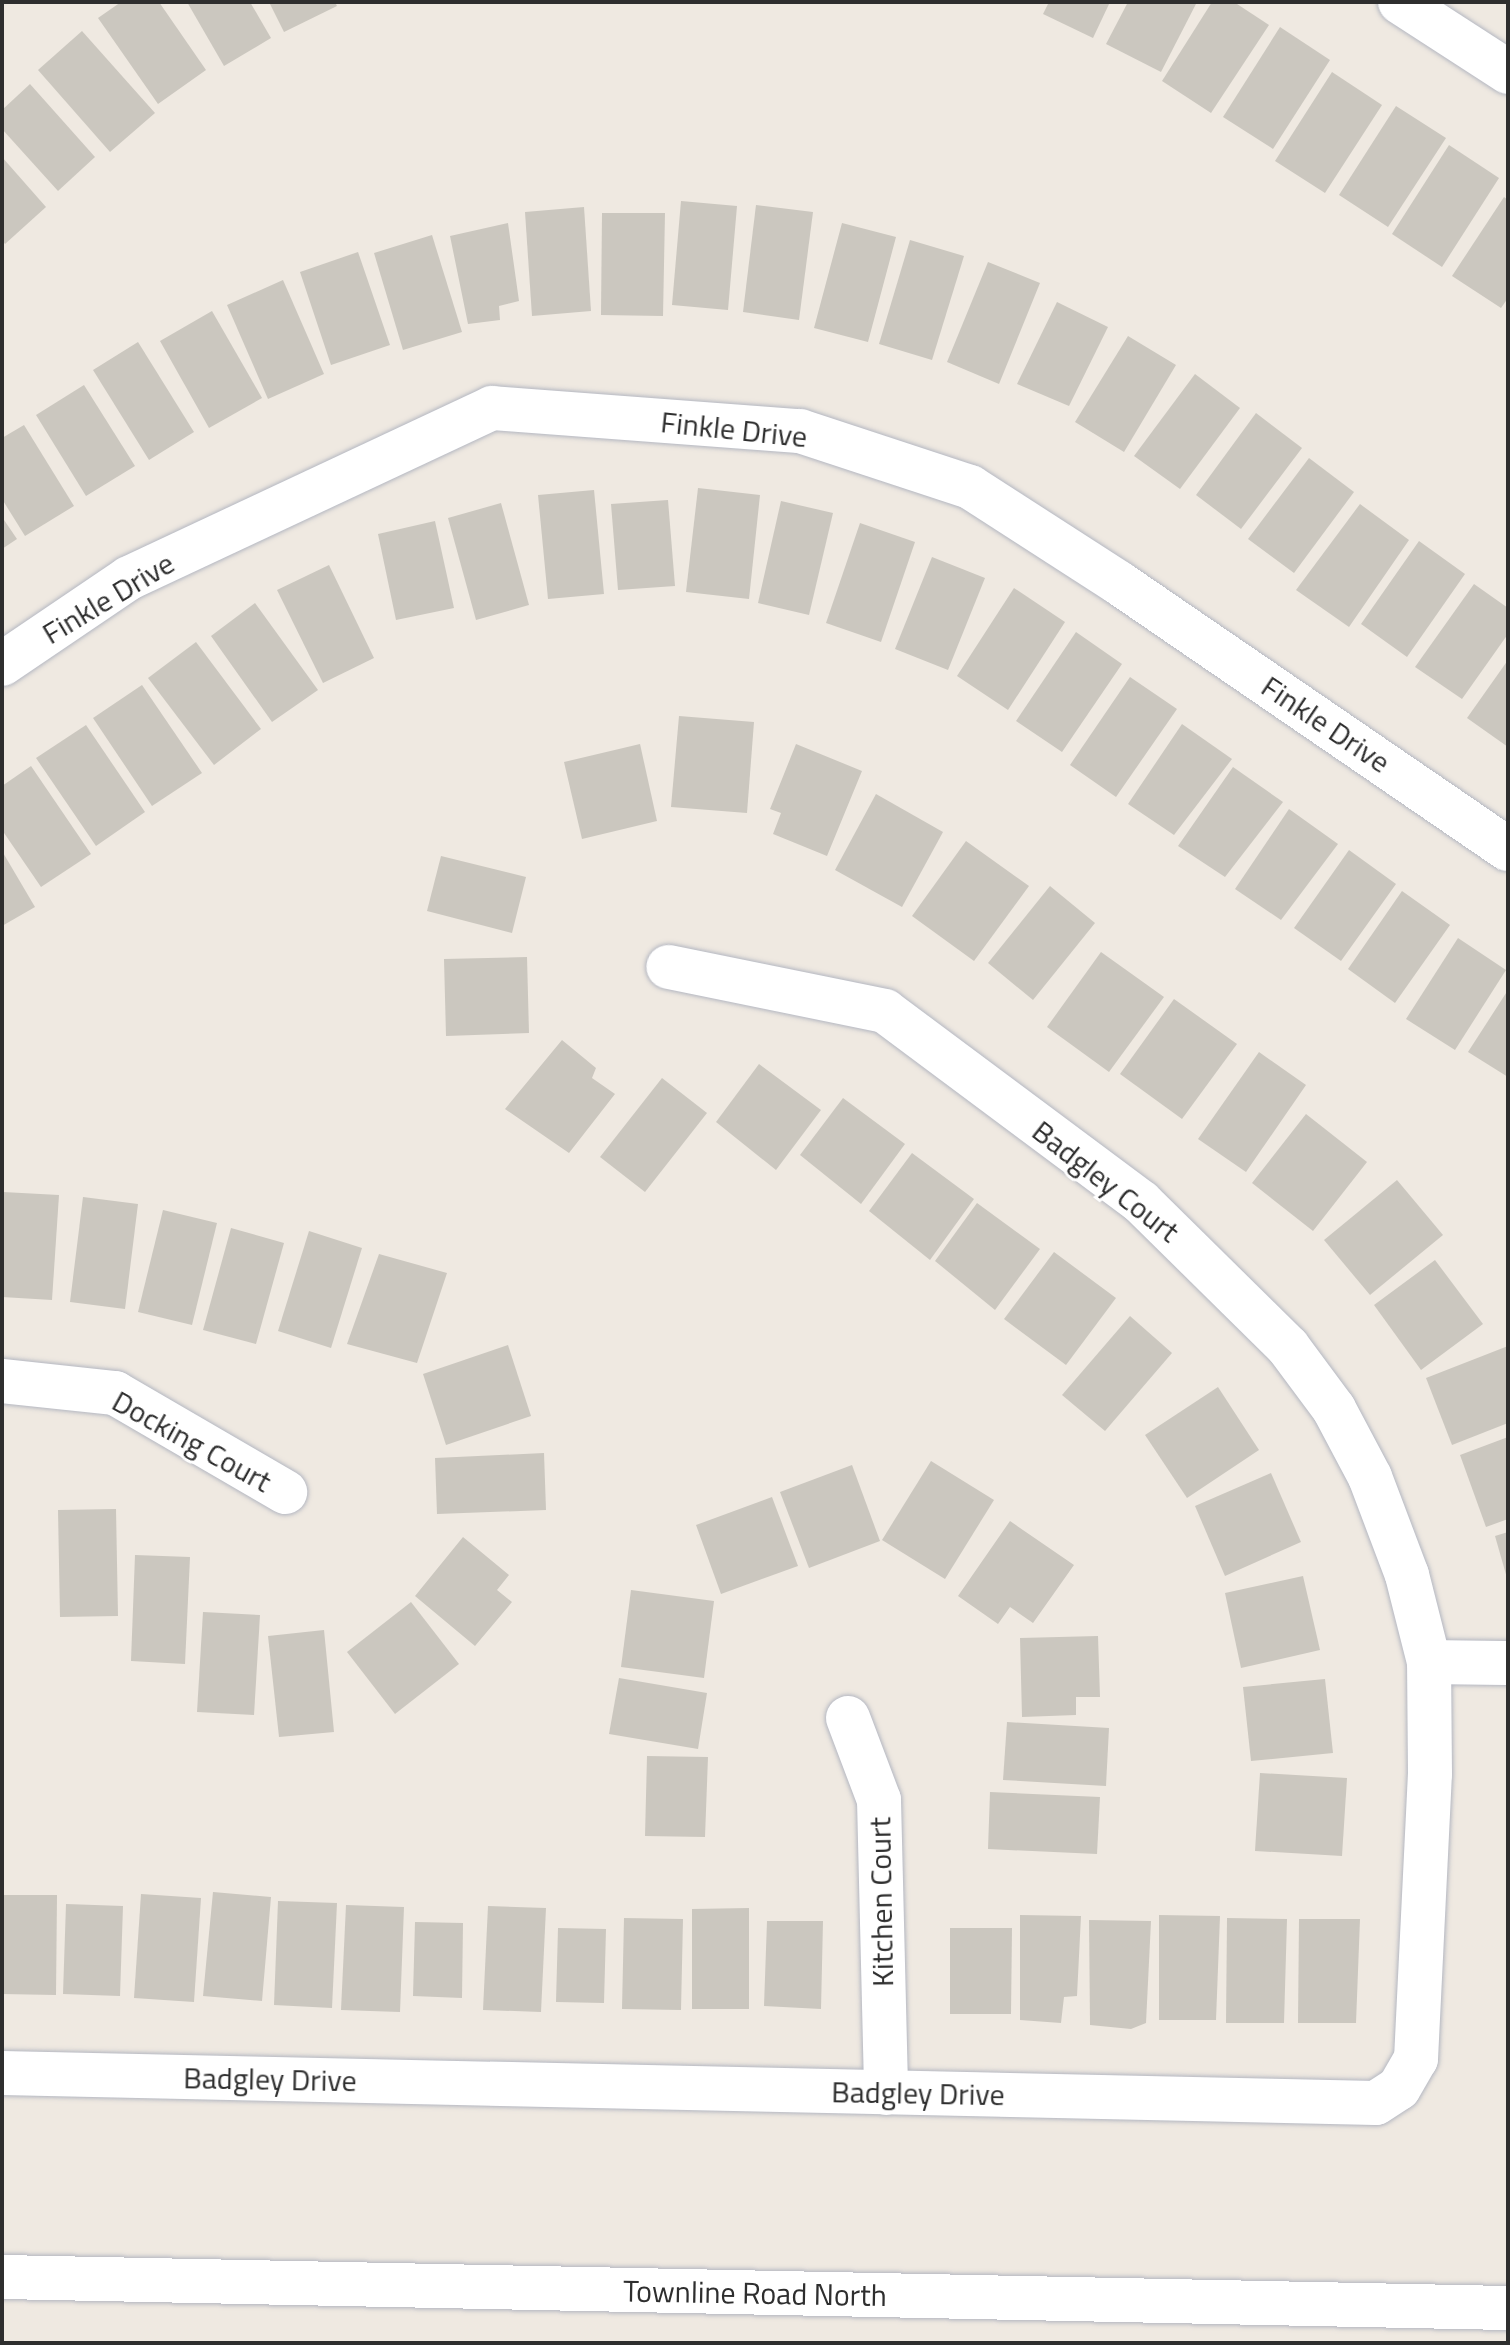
<!DOCTYPE html>
<html>
<head>
<meta charset="utf-8">
<style>
  body { margin:0 }
  #map { position:relative; width:1510px; height:2345px; overflow:hidden; background:#efe9e1; font-family:"Titillium Web",sans-serif }
  div>[style] { position:absolute }
  .building>* { inset:0; background:#cbc7bf }
  .roads { filter:drop-shadow(0 0 2px #b4b7c1) drop-shadow(0 0 2px #b4b7c1) }
  .minor>* { height:44px; margin:-22px; padding:0 22px; transform-origin:22px; border-radius:22px; background:#fff }
  span { translate:-50% -50%; white-space:nowrap; text-align:center; line-height:1.15; -webkit-text-stroke:6px #fff; paint-order:stroke }
  .street-label { font-size:30px; color:#2e2e2e }
  .frame { position:absolute; inset:0; border:4px solid #2e2e2e; pointer-events:none }
</style>
</head>
<body>
<div id="map">
  <div class="building">
    <i style="clip-path:polygon(121px 2px,159px 2px,206px 70px,158px 104px,98px 18px)"></i>
    <i style="clip-path:polygon(187px 2px,250px 2px,271px 38px,224px 66px)"></i>
    <i style="clip-path:polygon(269px 2px,335px 2px,337px 6px,284px 32px)"></i>
    <i style="clip-path:polygon(1049px 2px,1110px 2px,1093px 38px,1043px 14px)"></i>
    <i style="clip-path:polygon(1128px 2px,1197px 2px,1161px 72px,1106px 44px)"></i>
    <i style="clip-path:polygon(1212px 2px,1234px 2px,1269px 25px,1211px 113px,1162px 81px)"></i>
    <i style="clip-path:polygon(1280px 27px,1330px 60px,1273px 149px,1223px 117px)"></i>
    <i style="clip-path:polygon(82px 31px,155px 113px,110px 152px,38px 70px)"></i>
    <i style="clip-path:polygon(1332px 72px,1382px 105px,1325px 193px,1275px 161px)"></i>
    <i style="clip-path:polygon(30px 84px,95px 157px,58px 191px,2px 129px,2px 110px)"></i>
    <i style="clip-path:polygon(1396px 106px,1446px 138px,1388px 227px,1339px 195px)"></i>
    <i style="clip-path:polygon(1449px 145px,1499px 178px,1442px 267px,1392px 234px)"></i>
    <i style="clip-path:polygon(2px 157px,46px 207px,5px 244px,2px 240px)"></i>
    <i style="clip-path:polygon(1504px 197px,1508px 200px,1508px 298px,1501px 308px,1452px 276px)"></i>
    <i style="clip-path:polygon(681px 201px,737px 206px,728px 310px,672px 305px)"></i>
    <i style="clip-path:polygon(756px 205px,813px 212px,799px 320px,743px 312px)"></i>
    <i style="clip-path:polygon(584px 207px,591px 311px,532px 316px,525px 212px)"></i>
    <i style="clip-path:polygon(602px 213px,665px 213px,663px 316px,601px 315px)"></i>
    <i style="clip-path:polygon(508px 223px,519px 301px,499px 306px,500px 320px,468px 324px,450px 236px)"></i>
    <i style="clip-path:polygon(842px 223px,896px 237px,868px 342px,814px 328px)"></i>
    <i style="clip-path:polygon(432px 235px,462px 332px,403px 350px,374px 253px)"></i>
    <i style="clip-path:polygon(910px 240px,964px 256px,932px 360px,879px 344px)"></i>
    <i style="clip-path:polygon(358px 252px,390px 345px,331px 365px,300px 272px)"></i>
    <i style="clip-path:polygon(988px 262px,1040px 283px,999px 384px,947px 362px)"></i>
    <i style="clip-path:polygon(283px 280px,324px 374px,268px 399px,227px 305px)"></i>
    <i style="clip-path:polygon(1057px 302px,1108px 327px,1069px 406px,1017px 384px)"></i>
    <i style="clip-path:polygon(212px 311px,262px 398px,209px 428px,160px 341px)"></i>
    <i style="clip-path:polygon(1128px 336px,1176px 365px,1124px 452px,1075px 422px)"></i>
    <i style="clip-path:polygon(138px 342px,194px 432px,149px 460px,93px 370px)"></i>
    <i style="clip-path:polygon(1195px 374px,1240px 408px,1180px 489px,1134px 456px)"></i>
    <i style="clip-path:polygon(84px 385px,135px 466px,86px 496px,36px 415px)"></i>
    <i style="clip-path:polygon(1256px 413px,1302px 448px,1241px 529px,1196px 495px)"></i>
    <i style="clip-path:polygon(24px 425px,74px 506px,25px 536px,2px 499px,2px 438px)"></i>
    <i style="clip-path:polygon(1309px 458px,1354px 492px,1294px 573px,1248px 539px)"></i>
    <i style="clip-path:polygon(698px 488px,760px 495px,749px 599px,686px 592px)"></i>
    <i style="clip-path:polygon(594px 490px,604px 594px,548px 599px,538px 495px)"></i>
    <i style="clip-path:polygon(668px 500px,675px 586px,618px 590px,611px 504px)"></i>
    <i style="clip-path:polygon(781px 501px,833px 513px,809px 615px,758px 603px)"></i>
    <i style="clip-path:polygon(501px 503px,529px 605px,476px 620px,448px 518px)"></i>
    <i style="clip-path:polygon(1360px 504px,1409px 540px,1349px 627px,1296px 590px)"></i>
    <i style="clip-path:polygon(2px 517px,17px 539px,2px 549px)"></i>
    <i style="clip-path:polygon(435px 521px,454px 608px,396px 620px,378px 534px)"></i>
    <i style="clip-path:polygon(860px 523px,915px 542px,881px 642px,826px 623px)"></i>
    <i style="clip-path:polygon(1419px 541px,1465px 574px,1407px 657px,1361px 624px)"></i>
    <i style="clip-path:polygon(932px 557px,985px 578px,948px 670px,895px 649px)"></i>
    <i style="clip-path:polygon(329px 565px,374px 658px,323px 683px,277px 590px)"></i>
    <i style="clip-path:polygon(1474px 584px,1508px 608px,1508px 634px,1462px 699px,1415px 667px)"></i>
    <i style="clip-path:polygon(1014px 588px,1065px 622px,1008px 710px,957px 676px)"></i>
    <i style="clip-path:polygon(255px 603px,318px 690px,272px 722px,211px 636px)"></i>
    <i style="clip-path:polygon(1076px 632px,1122px 664px,1062px 752px,1016px 721px)"></i>
    <i style="clip-path:polygon(196px 642px,261px 729px,214px 765px,148px 678px)"></i>
    <i style="clip-path:polygon(1508px 660px,1508px 747px,1467px 718px)"></i>
    <i style="clip-path:polygon(1130px 677px,1177px 709px,1116px 797px,1070px 765px)"></i>
    <i style="clip-path:polygon(142px 685px,202px 773px,152px 806px,93px 718px)"></i>
    <i style="clip-path:polygon(679px 716px,754px 722px,747px 813px,671px 807px)"></i>
    <i style="clip-path:polygon(1182px 724px,1232px 759px,1174px 835px,1128px 804px)"></i>
    <i style="clip-path:polygon(86px 725px,145px 812px,96px 846px,36px 758px)"></i>
    <i style="clip-path:polygon(640px 744px,657px 821px,582px 839px,564px 762px)"></i>
    <i style="clip-path:polygon(796px 744px,862px 771px,827px 856px,773px 834px,781px 813px,770px 809px)"></i>
    <i style="clip-path:polygon(31px 766px,91px 854px,41px 887px,2px 830px,2px 786px)"></i>
    <i style="clip-path:polygon(1233px 767px,1283px 802px,1225px 877px,1178px 846px)"></i>
    <i style="clip-path:polygon(876px 794px,943px 832px,902px 907px,835px 870px)"></i>
    <i style="clip-path:polygon(1289px 809px,1338px 844px,1281px 920px,1235px 889px)"></i>
    <i style="clip-path:polygon(966px 841px,1029px 886px,974px 961px,912px 916px)"></i>
    <i style="clip-path:polygon(1349px 850px,1396px 884px,1341px 961px,1294px 928px)"></i>
    <i style="clip-path:polygon(2px 851px,35px 907px,2px 926px)"></i>
    <i style="clip-path:polygon(441px 856px,526px 877px,512px 933px,427px 911px)"></i>
    <i style="clip-path:polygon(1050px 886px,1095px 923px,1033px 1000px,988px 963px)"></i>
    <i style="clip-path:polygon(1402px 891px,1450px 925px,1395px 1003px,1348px 969px)"></i>
    <i style="clip-path:polygon(1458px 938px,1506px 970px,1455px 1050px,1406px 1019px)"></i>
    <i style="clip-path:polygon(1101px 952px,1164px 997px,1109px 1072px,1047px 1027px)"></i>
    <i style="clip-path:polygon(527px 957px,529px 1033px,446px 1036px,444px 959px)"></i>
    <i style="clip-path:polygon(1508px 990px,1508px 1077px,1468px 1052px)"></i>
    <i style="clip-path:polygon(1174px 999px,1237px 1044px,1182px 1119px,1120px 1074px)"></i>
    <i style="clip-path:polygon(562px 1040px,596px 1068px,592px 1078px,615px 1094px,569px 1153px,505px 1109px)"></i>
    <i style="clip-path:polygon(1259px 1052px,1306px 1085px,1246px 1172px,1198px 1139px)"></i>
    <i style="clip-path:polygon(759px 1064px,821px 1110px,776px 1170px,716px 1122px)"></i>
    <i style="clip-path:polygon(662px 1078px,707px 1113px,645px 1192px,600px 1157px)"></i>
    <i style="clip-path:polygon(843px 1098px,905px 1144px,861px 1204px,800px 1155px)"></i>
    <i style="clip-path:polygon(1306px 1114px,1367px 1162px,1313px 1231px,1252px 1183px)"></i>
    <i style="clip-path:polygon(912px 1153px,974px 1199px,930px 1260px,869px 1211px)"></i>
    <i style="clip-path:polygon(1397px 1180px,1443px 1235px,1370px 1295px,1324px 1240px)"></i>
    <i style="clip-path:polygon(3px 1192px,59px 1195px,52px 1300px,2px 1297px)"></i>
    <i style="clip-path:polygon(83px 1197px,138px 1204px,125px 1309px,70px 1302px)"></i>
    <i style="clip-path:polygon(977px 1203px,1040px 1249px,995px 1310px,935px 1261px)"></i>
    <i style="clip-path:polygon(163px 1210px,217px 1223px,192px 1325px,138px 1312px)"></i>
    <i style="clip-path:polygon(231px 1228px,284px 1243px,256px 1344px,203px 1330px)"></i>
    <i style="clip-path:polygon(309px 1231px,362px 1248px,331px 1348px,278px 1331px)"></i>
    <i style="clip-path:polygon(1054px 1252px,1116px 1298px,1066px 1365px,1004px 1319px)"></i>
    <i style="clip-path:polygon(379px 1254px,447px 1273px,417px 1363px,347px 1344px)"></i>
    <i style="clip-path:polygon(1435px 1260px,1483px 1324px,1421px 1370px,1374px 1305px)"></i>
    <i style="clip-path:polygon(1130px 1316px,1172px 1353px,1105px 1431px,1062px 1395px)"></i>
    <i style="clip-path:polygon(508px 1345px,531px 1416px,446px 1445px,423px 1374px)"></i>
    <i style="clip-path:polygon(1508px 1346px,1508px 1423px,1452px 1445px,1426px 1378px)"></i>
    <i style="clip-path:polygon(1218px 1387px,1259px 1450px,1187px 1498px,1145px 1435px)"></i>
    <i style="clip-path:polygon(1508px 1437px,1508px 1519px,1486px 1527px,1460px 1455px)"></i>
    <i style="clip-path:polygon(544px 1453px,546px 1510px,437px 1514px,435px 1458px)"></i>
    <i style="clip-path:polygon(931px 1461px,994px 1500px,945px 1579px,882px 1540px)"></i>
    <i style="clip-path:polygon(852px 1465px,880px 1541px,809px 1568px,780px 1492px)"></i>
    <i style="clip-path:polygon(1271px 1473px,1301px 1542px,1225px 1576px,1195px 1506px)"></i>
    <i style="clip-path:polygon(772px 1497px,798px 1566px,721px 1594px,696px 1525px)"></i>
    <i style="clip-path:polygon(116px 1509px,118px 1616px,60px 1617px,58px 1510px)"></i>
    <i style="clip-path:polygon(1010px 1521px,1074px 1565px,1033px 1623px,1010px 1607px,998px 1624px,958px 1596px)"></i>
    <i style="clip-path:polygon(1508px 1532px,1508px 1577px,1507px 1578px,1495px 1536px)"></i>
    <i style="clip-path:polygon(463px 1537px,509px 1575px,497px 1590px,512px 1602px,475px 1646px,415px 1596px)"></i>
    <i style="clip-path:polygon(135px 1555px,190px 1557px,185px 1664px,131px 1661px)"></i>
    <i style="clip-path:polygon(1303px 1576px,1320px 1650px,1241px 1668px,1225px 1593px)"></i>
    <i style="clip-path:polygon(631px 1590px,714px 1601px,704px 1678px,621px 1667px)"></i>
    <i style="clip-path:polygon(411px 1602px,459px 1664px,395px 1714px,347px 1652px)"></i>
    <i style="clip-path:polygon(203px 1612px,260px 1615px,254px 1715px,197px 1712px)"></i>
    <i style="clip-path:polygon(324px 1630px,334px 1732px,279px 1737px,268px 1636px)"></i>
    <i style="clip-path:polygon(1098px 1636px,1100px 1697px,1076px 1697px,1076px 1715px,1022px 1717px,1020px 1638px)"></i>
    <i style="clip-path:polygon(619px 1678px,707px 1693px,698px 1749px,609px 1734px)"></i>
    <i style="clip-path:polygon(1325px 1679px,1333px 1753px,1251px 1761px,1243px 1687px)"></i>
    <i style="clip-path:polygon(1007px 1722px,1109px 1728px,1106px 1786px,1003px 1780px)"></i>
    <i style="clip-path:polygon(647px 1756px,708px 1757px,705px 1837px,645px 1836px)"></i>
    <i style="clip-path:polygon(1260px 1773px,1347px 1778px,1342px 1856px,1255px 1851px)"></i>
    <i style="clip-path:polygon(990px 1792px,1100px 1797px,1097px 1854px,988px 1849px)"></i>
    <i style="clip-path:polygon(213px 1892px,271px 1897px,262px 2001px,203px 1996px)"></i>
    <i style="clip-path:polygon(141px 1894px,201px 1898px,194px 2002px,134px 1998px)"></i>
    <i style="clip-path:polygon(2px 1895px,57px 1895px,56px 1995px,2px 1994px)"></i>
    <i style="clip-path:polygon(278px 1901px,337px 1903px,332px 2008px,274px 2005px)"></i>
    <i style="clip-path:polygon(66px 1904px,123px 1906px,120px 1996px,63px 1994px)"></i>
    <i style="clip-path:polygon(346px 1905px,404px 1907px,400px 2012px,341px 2010px)"></i>
    <i style="clip-path:polygon(488px 1906px,546px 1908px,541px 2012px,483px 2010px)"></i>
    <i style="clip-path:polygon(749px 1908px,749px 2009px,692px 2009px,692px 1909px)"></i>
    <i style="clip-path:polygon(1020px 1915px,1081px 1916px,1077px 1996px,1064px 1997px,1061px 2023px,1020px 2020px)"></i>
    <i style="clip-path:polygon(1159px 1915px,1220px 1916px,1216px 2020px,1159px 2020px)"></i>
    <i style="clip-path:polygon(624px 1918px,683px 1919px,681px 2010px,622px 2009px)"></i>
    <i style="clip-path:polygon(1227px 1918px,1287px 1919px,1284px 2023px,1226px 2023px)"></i>
    <i style="clip-path:polygon(1299px 1919px,1360px 1919px,1356px 2023px,1298px 2023px)"></i>
    <i style="clip-path:polygon(1089px 1920px,1151px 1921px,1146px 2023px,1131px 2029px,1090px 2025px)"></i>
    <i style="clip-path:polygon(767px 1921px,823px 1921px,821px 2009px,764px 2006px)"></i>
    <i style="clip-path:polygon(415px 1922px,463px 1923px,462px 1998px,413px 1996px)"></i>
    <i style="clip-path:polygon(558px 1928px,606px 1929px,604px 2003px,556px 2002px)"></i>
    <i style="clip-path:polygon(950px 1928px,1012px 1928px,1011px 2014px,950px 2014px)"></i>
  </div>
  <div class="roads">
    <div class="minor">
      <i style="left:1400px;top:2px;width:129px;rotate:32.9deg"></i>
      <i style="left:2px;top:664px;width:153px;rotate:-34.1deg"></i>
      <i style="left:129px;top:578px;width:401px;rotate:-25.1deg"></i>
      <i style="left:492px;top:408px;width:309px;rotate:4.3deg"></i>
      <i style="left:800px;top:431px;width:179px;rotate:18.2deg"></i>
      <i style="left:970px;top:487px;width:177px;rotate:32.8deg"></i>
      <i style="left:1119px;top:583px;width:471px;rotate:34.4deg"></i>
      <i style="left:2px;top:1381px;width:114px;rotate:6.1deg"></i>
      <i style="left:115px;top:1393px;width:197px;rotate:30.2deg"></i>
      <i style="left:1429px;top:1662px;width:79px;rotate:0.7deg"></i>
      <i style="left:848px;top:1718px;width:88px;rotate:69.3deg"></i>
      <i style="left:879px;top:1800px;width:293px;rotate:88.6deg"></i>
      <i style="left:2px;top:2073px;width:1374px;rotate:1.25deg"></i>
      <i style="left:1376px;top:2103px;width:27px;rotate:-33deg"></i>
      <i style="left:1399px;top:2088px;width:34px;rotate:-60deg"></i>
      <i style="left:1416px;top:2059px;width:285px;rotate:-87.2deg"></i>
      <i style="left:1430px;top:1774px;width:112px;rotate:-90.5deg"></i>
      <i style="left:1429px;top:1662px;width:90px;rotate:-104.2deg"></i>
      <i style="left:1407px;top:1575px;width:105px;rotate:-110.7deg"></i>
      <i style="left:1370px;top:1477px;width:77px;rotate:-117.9deg"></i>
      <i style="left:1334px;top:1409px;width:77px;rotate:-126.6deg"></i>
      <i style="left:1288px;top:1347px;width:206px;rotate:-135.4deg"></i>
      <i style="left:1141px;top:1202px;width:319px;rotate:-143.3deg"></i>
      <i style="left:885px;top:1011px;width:221px;rotate:-168.5deg"></i>
      <i style="left:2px;top:2277px;width:1506px;rotate:1.18deg"></i>
    </div>
  </div>
  <div class="street-label">
    <span style="left:734px;top:429px;rotate:6deg">Finkle Drive</span>
    <span style="left:108px;top:598px;rotate:-31deg">Finkle Drive</span>
    <span style="left:1326px;top:724px;rotate:34deg">Finkle Drive</span>
    <span style="left:1106px;top:1181px;rotate:38deg">Badgley Court</span>
    <span style="left:192px;top:1441px;rotate:29deg">Docking Court</span>
    <span style="left:881px;top:1902px;rotate:-91deg">Kitchen Court</span>
    <span style="left:270px;top:2079px;rotate:1deg">Badgley Drive</span>
    <span style="left:918px;top:2093px;rotate:1deg">Badgley Drive</span>
    <span style="left:755px;top:2293px;rotate:1deg">Townline Road North</span>
  </div>
  <div class="frame"></div>
</div>
</body>
</html>
